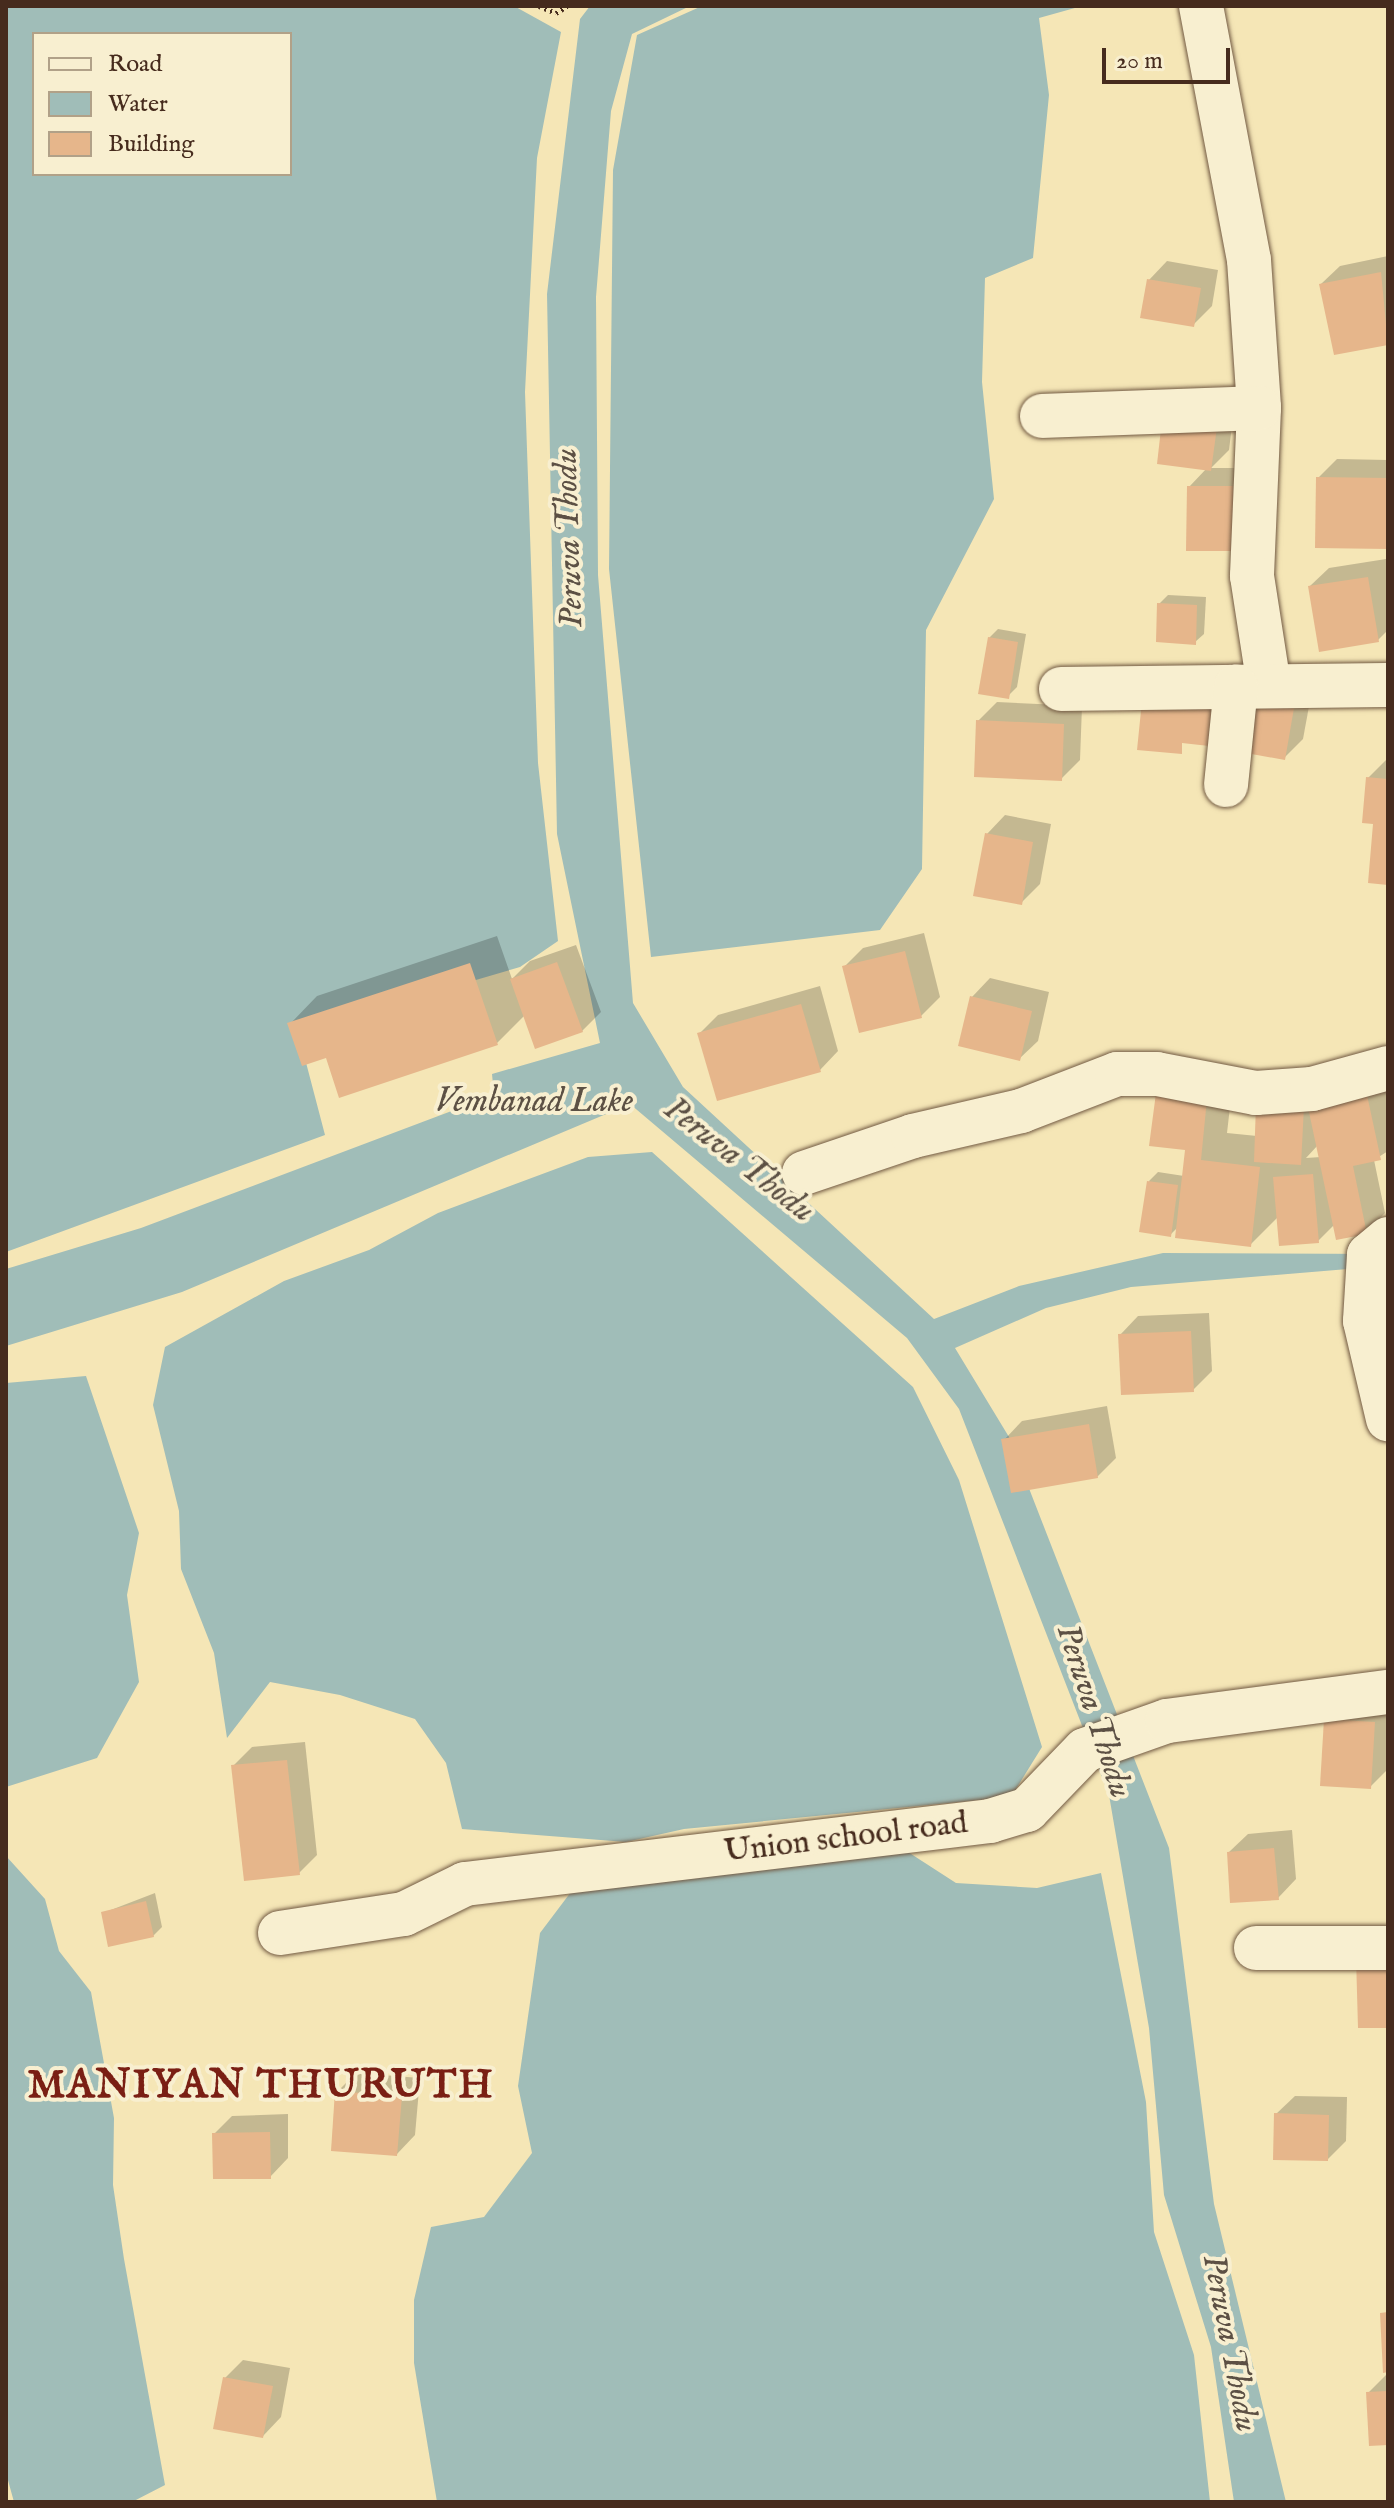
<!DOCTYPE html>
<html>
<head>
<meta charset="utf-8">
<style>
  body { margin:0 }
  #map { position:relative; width:1394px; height:2508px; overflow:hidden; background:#f5e6b6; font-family:"IM FELL English",serif }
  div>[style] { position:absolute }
  .water>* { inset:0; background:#a0bdb8 }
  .shadow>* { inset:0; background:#0003 }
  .building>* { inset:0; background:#e6b68b }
  .path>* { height:5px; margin-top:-2.5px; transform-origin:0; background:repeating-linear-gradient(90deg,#462b1d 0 2px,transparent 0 6px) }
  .roads { filter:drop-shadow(0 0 2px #725a43) drop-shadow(0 0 2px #725a43) }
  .minor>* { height:44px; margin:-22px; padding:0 22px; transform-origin:22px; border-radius:22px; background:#f8efd0 }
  span { translate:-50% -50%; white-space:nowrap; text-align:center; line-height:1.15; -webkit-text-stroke:8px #f8efd0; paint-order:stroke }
  .street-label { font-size:32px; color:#462b1d }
  .water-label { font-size:34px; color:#5c5044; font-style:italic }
  .district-label { font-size:40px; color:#7a1f14; font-weight:700; letter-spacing:2px }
  .frame { position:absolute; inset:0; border:8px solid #462b1d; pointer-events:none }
  .legend { position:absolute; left:32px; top:32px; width:260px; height:144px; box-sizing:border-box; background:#f8efd0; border:2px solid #b1a188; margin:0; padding:10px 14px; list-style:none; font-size:24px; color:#462b1d }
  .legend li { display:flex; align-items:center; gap:16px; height:40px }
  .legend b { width:40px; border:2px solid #b1a188 }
  .scale { position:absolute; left:1102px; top:48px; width:128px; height:36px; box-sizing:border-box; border:4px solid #462b1d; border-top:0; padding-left:10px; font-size:24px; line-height:28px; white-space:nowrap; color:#462b1d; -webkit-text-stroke:6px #f8efd0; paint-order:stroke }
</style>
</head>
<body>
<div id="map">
  <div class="water">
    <i style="clip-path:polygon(evenodd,6px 6px,514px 6px,561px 32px,537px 158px,525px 392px,538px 763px,558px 941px,520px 967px,298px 1032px,325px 1135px,6px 1252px,6px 6px,34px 34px,290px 34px,290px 174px,34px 174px,34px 34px)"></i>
    <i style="clip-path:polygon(590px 6px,690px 6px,632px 34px,611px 111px,596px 297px,598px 575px,633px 1003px,683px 1087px,934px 1319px,1019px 1286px,1163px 1253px,1388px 1254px,1348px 1269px,1131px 1287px,1046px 1308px,955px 1348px,1009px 1437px,1169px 1848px,1214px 2204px,1286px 2502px,1234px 2502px,1211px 2347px,1164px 2195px,1149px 2028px,1109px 1795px,959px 1409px,907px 1338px,630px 1104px,182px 1292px,6px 1346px,6px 1269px,141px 1228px,494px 1095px,492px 1074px,600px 1043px,557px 834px,547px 294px,580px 19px)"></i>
    <i style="clip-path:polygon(702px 6px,1082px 6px,1039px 18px,1049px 95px,1033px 258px,985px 278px,982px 382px,994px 499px,926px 630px,922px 869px,880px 930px,651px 957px,609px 569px,613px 170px,637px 35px)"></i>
    <i style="clip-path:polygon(652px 1152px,913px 1387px,959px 1480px,1042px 1747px,1011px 1797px,684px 1829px,626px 1842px,462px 1829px,446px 1763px,415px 1719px,340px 1695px,270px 1682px,227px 1738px,214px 1653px,181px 1569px,179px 1511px,153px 1405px,165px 1347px,284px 1281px,369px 1250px,438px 1213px,588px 1157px)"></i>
    <i style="clip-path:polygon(86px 1376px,139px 1533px,127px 1595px,139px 1682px,97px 1758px,6px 1787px,6px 1383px)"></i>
    <i style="clip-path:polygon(891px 1841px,956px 1883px,1037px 1888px,1101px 1873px,1146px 2102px,1154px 2232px,1194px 2355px,1210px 2502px,437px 2502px,414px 2363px,414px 2300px,431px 2227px,484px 2217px,532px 2153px,518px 2086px,540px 1933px,583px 1876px)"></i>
    <i style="clip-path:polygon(6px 1856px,45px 1899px,59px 1951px,91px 1992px,114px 2118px,113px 2185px,124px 2259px,165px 2485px,132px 2502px,14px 2502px,6px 2473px)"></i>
  </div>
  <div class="shadow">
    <i style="clip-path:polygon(1388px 256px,1388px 343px,1335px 353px,1321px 284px,1340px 266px)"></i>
    <i style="clip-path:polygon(1167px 261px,1218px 270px,1212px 306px,1193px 325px,1149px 280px)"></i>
    <i style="clip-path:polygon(1183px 403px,1234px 409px,1229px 450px,1211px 468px,1254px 468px,1253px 530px,1189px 487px,1207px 468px)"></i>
    <i style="clip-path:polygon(1337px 459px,1388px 460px,1388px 547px,1318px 478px)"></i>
    <i style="clip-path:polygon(1386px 559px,1388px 630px,1378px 640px,1310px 586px,1329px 568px)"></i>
    <i style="clip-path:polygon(1168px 595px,1206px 597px,1204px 634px,1195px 642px,1159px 604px)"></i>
    <i style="clip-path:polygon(998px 629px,1026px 634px,1017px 687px,1008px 696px,989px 638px)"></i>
    <i style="clip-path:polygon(1276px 683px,1312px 690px,1303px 739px,1285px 757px)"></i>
    <i style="clip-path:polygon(997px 702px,1082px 706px,1080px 760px,1061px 779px,978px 721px)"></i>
    <i style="clip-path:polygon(1388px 758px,1388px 883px,1368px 778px)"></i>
    <i style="clip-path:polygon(1005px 815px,1051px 824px,1040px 884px,1021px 903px,987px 834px)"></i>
    <i style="clip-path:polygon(924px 933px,940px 997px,921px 1016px,844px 967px,863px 948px)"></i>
    <i style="clip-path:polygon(497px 936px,512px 979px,530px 961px,576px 945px,601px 1012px,582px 1031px,525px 1015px,497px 1043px,327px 1055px,290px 1024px,317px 996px)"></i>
    <i style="clip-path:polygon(990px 978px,1049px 992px,1038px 1041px,1019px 1059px,972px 997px)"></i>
    <i style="clip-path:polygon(820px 986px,838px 1051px,820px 1070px,700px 1033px,718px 1015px)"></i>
    <i style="clip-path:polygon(evenodd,1234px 1072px,1227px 1133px,1257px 1136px,1258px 1105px,1388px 1089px,1388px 1151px,1374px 1160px,1385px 1213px,1366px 1232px,1335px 1224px,1318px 1241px,1278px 1217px,1250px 1245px,1179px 1226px,1170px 1235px,1149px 1181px,1158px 1172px,1184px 1176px,1187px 1148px,1152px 1144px,1234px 1072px,1318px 1145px,1321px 1157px,1306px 1158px,1318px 1145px)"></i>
    <i style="clip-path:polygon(1209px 1313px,1212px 1371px,1193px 1390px,1120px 1335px,1138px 1316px)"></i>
    <i style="clip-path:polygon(1107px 1406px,1116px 1458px,1097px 1477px,1004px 1440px,1022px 1421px)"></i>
    <i style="clip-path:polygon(1388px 1703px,1388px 1769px,1370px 1787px,1326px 1720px)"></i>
    <i style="clip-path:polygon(305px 1742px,317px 1855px,299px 1873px,233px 1766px,252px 1747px)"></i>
    <i style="clip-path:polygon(1292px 1830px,1296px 1879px,1278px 1898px,1229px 1852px,1248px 1834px)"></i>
    <i style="clip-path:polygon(155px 1893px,162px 1927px,153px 1936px,103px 1913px)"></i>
    <i style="clip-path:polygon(356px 2073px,420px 2078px,415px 2135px,397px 2154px,337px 2092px)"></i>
    <i style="clip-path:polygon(1295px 2096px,1347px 2097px,1346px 2141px,1328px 2159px,1276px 2114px)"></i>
    <i style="clip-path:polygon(288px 2114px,288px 2158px,270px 2177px,214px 2134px,232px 2116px)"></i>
    <i style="clip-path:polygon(243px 2360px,290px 2368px,281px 2417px,263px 2436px,225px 2378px)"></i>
    <i style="clip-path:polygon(1388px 2373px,1388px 2443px,1368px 2393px)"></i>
  </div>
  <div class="building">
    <i style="clip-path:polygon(1381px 272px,1388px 345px,1334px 355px,1319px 284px)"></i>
    <i style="clip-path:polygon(1147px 279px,1201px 288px,1194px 327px,1140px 318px)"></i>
    <i style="clip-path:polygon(1162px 420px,1217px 427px,1211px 471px,1157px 464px)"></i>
    <i style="clip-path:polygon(1316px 477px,1388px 478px,1388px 549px,1315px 548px)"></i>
    <i style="clip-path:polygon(1187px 486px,1236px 486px,1236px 551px,1186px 551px)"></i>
    <i style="clip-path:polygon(1368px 577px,1379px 642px,1319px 652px,1308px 586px)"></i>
    <i style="clip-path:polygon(1157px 603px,1197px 605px,1196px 645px,1156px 642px)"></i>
    <i style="clip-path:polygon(988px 637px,1018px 642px,1009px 699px,978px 694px)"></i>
    <i style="clip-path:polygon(1142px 701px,1223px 710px,1218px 747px,1182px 743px,1182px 754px,1137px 750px)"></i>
    <i style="clip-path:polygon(1255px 701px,1294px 708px,1285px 760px,1246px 753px)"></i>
    <i style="clip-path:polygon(976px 720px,1064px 724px,1062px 781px,974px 777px)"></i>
    <i style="clip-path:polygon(1366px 777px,1388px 779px,1388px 885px,1368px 883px,1373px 824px,1362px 823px)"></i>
    <i style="clip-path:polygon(985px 833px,1033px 842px,1022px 905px,973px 896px)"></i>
    <i style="clip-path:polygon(905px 951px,922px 1018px,859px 1033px,842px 966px)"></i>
    <i style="clip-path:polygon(557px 962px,583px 1032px,535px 1049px,510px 979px)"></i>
    <i style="clip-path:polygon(470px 963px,498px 1045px,339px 1098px,326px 1058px,302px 1066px,287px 1023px)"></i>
    <i style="clip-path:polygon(970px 996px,1032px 1011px,1020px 1061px,958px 1046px)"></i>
    <i style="clip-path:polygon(801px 1004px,821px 1072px,717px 1101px,697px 1033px)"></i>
    <i style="clip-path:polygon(1364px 1081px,1381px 1160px,1353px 1166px,1367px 1234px,1336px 1240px,1305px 1093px)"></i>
    <i style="clip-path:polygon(1156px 1093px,1207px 1099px,1201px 1160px,1260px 1167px,1251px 1247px,1175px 1238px,1185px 1150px,1149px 1146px)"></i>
    <i style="clip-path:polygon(1256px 1104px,1304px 1106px,1301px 1165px,1254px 1162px)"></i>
    <i style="clip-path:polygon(1313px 1174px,1319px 1243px,1279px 1246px,1273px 1177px)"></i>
    <i style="clip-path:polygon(1147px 1181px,1178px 1185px,1171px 1237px,1139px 1232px)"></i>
    <i style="clip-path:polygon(1191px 1331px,1194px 1392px,1121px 1395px,1118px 1334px)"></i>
    <i style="clip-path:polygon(1089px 1424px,1098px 1478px,1011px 1493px,1001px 1439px)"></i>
    <i style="clip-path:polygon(1324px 1719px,1375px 1722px,1371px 1789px,1320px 1786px)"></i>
    <i style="clip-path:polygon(287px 1760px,300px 1875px,244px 1881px,231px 1765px)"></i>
    <i style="clip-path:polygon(1274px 1848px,1279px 1900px,1230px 1903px,1227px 1852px)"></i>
    <i style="clip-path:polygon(146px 1901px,154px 1937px,108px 1947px,101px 1912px)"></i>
    <i style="clip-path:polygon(1388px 1956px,1388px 2028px,1358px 2028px,1356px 1957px)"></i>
    <i style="clip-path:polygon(335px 2091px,402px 2096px,397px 2156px,331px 2151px)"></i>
    <i style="clip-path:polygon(1274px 2113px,1329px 2115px,1328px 2161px,1273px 2160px)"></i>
    <i style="clip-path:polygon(270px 2132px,271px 2179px,213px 2179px,212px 2133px)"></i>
    <i style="clip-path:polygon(1388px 2312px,1388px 2372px,1383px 2373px,1380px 2313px)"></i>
    <i style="clip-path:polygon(223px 2377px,273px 2386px,263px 2438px,213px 2429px)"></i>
    <i style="clip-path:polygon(1388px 2391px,1388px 2445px,1369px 2446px,1366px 2392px)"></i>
  </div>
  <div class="path">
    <i style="left:539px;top:6px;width:18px;rotate:22deg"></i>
    <i style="left:556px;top:13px;width:13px;rotate:-32deg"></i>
  </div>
  <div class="roads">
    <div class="minor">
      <i style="left:1201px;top:6px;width:258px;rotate:79.3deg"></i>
      <i style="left:1249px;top:260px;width:148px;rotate:86.1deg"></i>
      <i style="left:1259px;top:408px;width:168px;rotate:92.4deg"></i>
      <i style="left:1252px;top:576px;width:111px;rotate:81.2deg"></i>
      <i style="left:1042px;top:416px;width:217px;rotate:-2.1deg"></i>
      <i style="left:1061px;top:689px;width:327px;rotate:-0.7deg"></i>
      <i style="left:1226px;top:785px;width:99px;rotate:-84.2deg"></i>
      <i style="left:804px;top:1173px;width:115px;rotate:-18.7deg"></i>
      <i style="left:913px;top:1136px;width:111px;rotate:-13deg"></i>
      <i style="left:1021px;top:1111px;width:103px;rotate:-21.1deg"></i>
      <i style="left:1117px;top:1074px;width:40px"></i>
      <i style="left:1157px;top:1074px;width:101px;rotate:10.9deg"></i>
      <i style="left:1256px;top:1093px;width:56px;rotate:-4.1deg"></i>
      <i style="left:1312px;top:1089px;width:79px;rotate:-15.4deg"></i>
      <i style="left:1388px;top:1239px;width:25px;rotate:140deg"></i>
      <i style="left:1369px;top:1255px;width:66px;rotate:93.5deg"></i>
      <i style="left:1365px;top:1321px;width:101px;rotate:76.8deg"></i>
      <i style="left:280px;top:1933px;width:125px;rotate:-8.7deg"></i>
      <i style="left:404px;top:1914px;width:68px;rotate:-26.2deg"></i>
      <i style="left:465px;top:1884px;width:529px;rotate:-6.84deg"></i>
      <i style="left:990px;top:1821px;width:39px;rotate:-17deg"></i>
      <i style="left:1027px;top:1810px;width:83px;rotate:-46deg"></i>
      <i style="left:1085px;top:1750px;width:87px;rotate:-19.5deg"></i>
      <i style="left:1167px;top:1721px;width:223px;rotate:-7.5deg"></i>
      <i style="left:1256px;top:1948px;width:132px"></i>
    </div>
  </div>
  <div class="street-label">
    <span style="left:846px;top:1839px;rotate:-7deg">Union school road</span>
  </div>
  <div class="water-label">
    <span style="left:569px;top:538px;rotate:-92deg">Peruva Thodu</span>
    <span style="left:534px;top:1102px">Vembanad Lake</span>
    <span style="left:739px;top:1160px;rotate:38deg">Peruva Thodu</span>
    <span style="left:1094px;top:1711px;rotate:72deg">Peruva Thodu</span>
    <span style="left:1230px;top:2343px;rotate:79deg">Peruva Thodu</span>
  </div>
  <div class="district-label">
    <span style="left:261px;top:2087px">MANIYAN THURUTH</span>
  </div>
  <div class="frame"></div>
  <ul class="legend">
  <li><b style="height:10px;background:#f8efd0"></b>Road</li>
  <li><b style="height:22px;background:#a0bdb8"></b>Water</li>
  <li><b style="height:22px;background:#e6b68b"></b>Building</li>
  </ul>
  <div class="scale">20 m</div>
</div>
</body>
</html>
